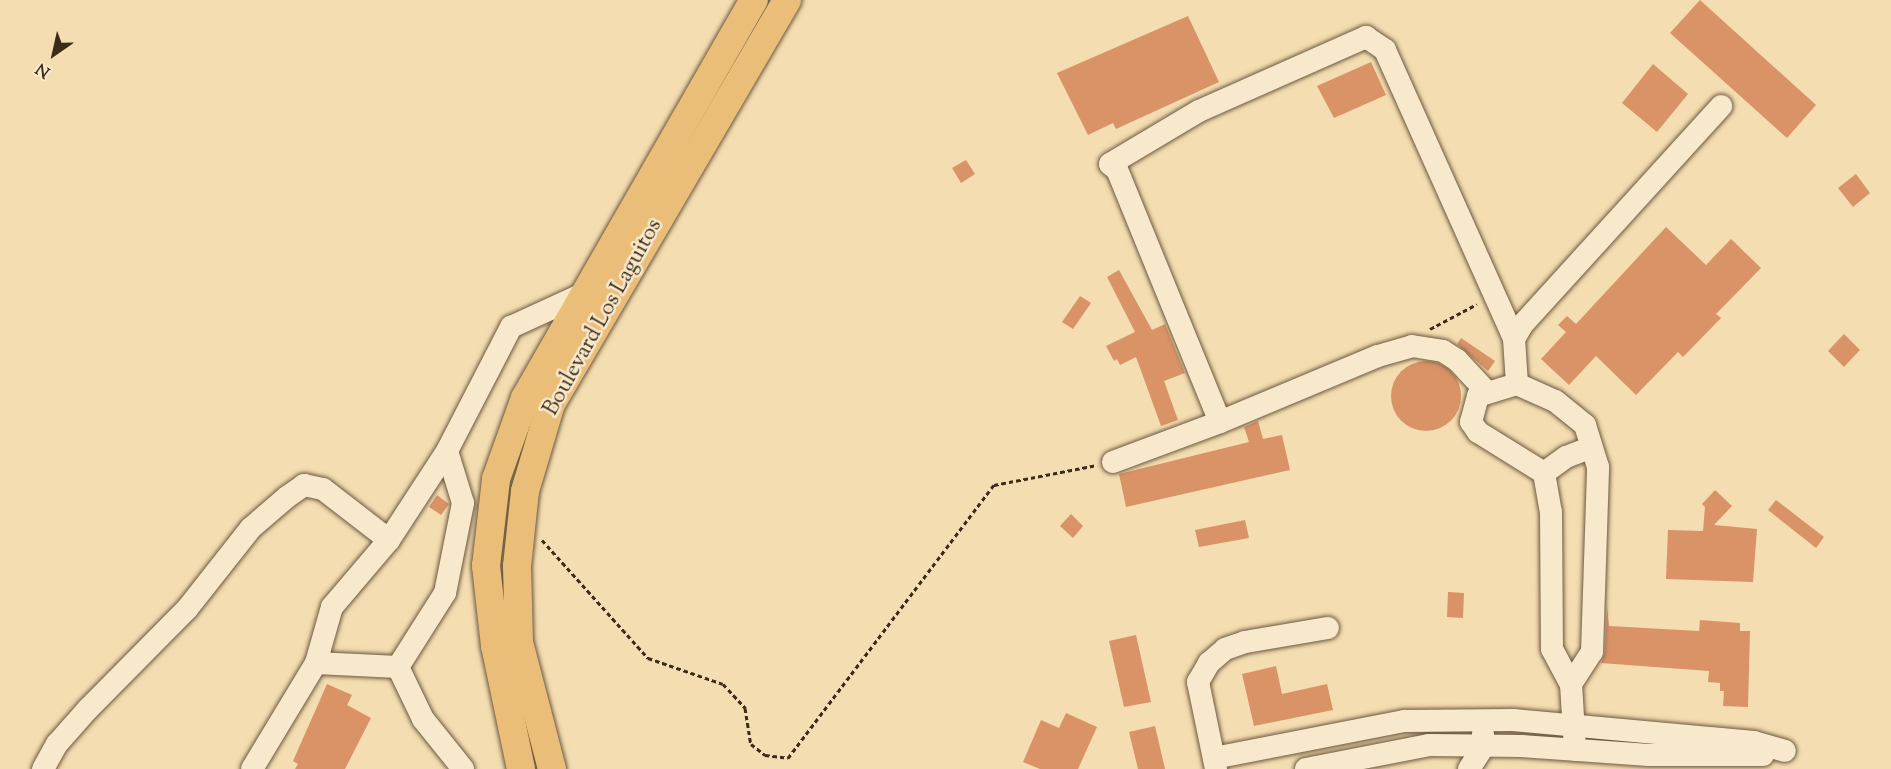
<!DOCTYPE html>
<html>
<head>
<meta charset="utf-8">
<style>
  body { margin:0 }
  #map { position:relative; width:1891px; height:769px; overflow:hidden; background:#f4ddb0; font-family:"Sorts Mill Goudy",serif }
  div>[style] { position:absolute }
  .building>* { inset:0; background:#d99367 }
  .round { border-radius:50% }
  .path>* { height:3px; margin-top:-1.5px; transform-origin:0; background:repeating-linear-gradient(90deg,#3d2b1a 0 4.5px,transparent 0 7.5px) }
  .roads { filter:drop-shadow(0 0 2px #6b5840) drop-shadow(0 0 2px #6b5840) }
  .minor>* { height:22px; margin:-11px; padding:0 11px; transform-origin:11px; border-radius:11px; background:#f8e9cc }
  .major>* { height:28px; margin:-14px; padding:0 14px; transform-origin:14px; border-radius:14px; background:#eabe78 }
  span { translate:-50% -50%; white-space:nowrap; text-align:center; line-height:1.15; -webkit-text-stroke:5px #f8e9cc; paint-order:stroke }
  .street-label { font-size:22px; color:#3d2b1a }
  .north { position:absolute; left:24px; top:24px; width:60px; height:60px; -webkit-text-stroke:4px #f8e9cc; paint-order:stroke; rotate:214deg; font-size:16px; font-weight:700; line-height:24px; text-align:center; color:#3d2b1a }
  .north::after { content:''; display:block; margin:auto; width:21px; height:27px; background:#3d2b1a; clip-path:polygon(50% 0,100% 100%,50% 72%,0 100%) }
</style>
</head>
<body>
<div id="map">
  <div class="building">
    <i style="clip-path:polygon(1700px 0,1816px 105px,1787px 138px,1670px 33px)"></i>
    <i style="clip-path:polygon(1188px 16px,1219px 82px,1116px 129px,1113px 123px,1088px 135px,1057px 73px)"></i>
    <i style="clip-path:polygon(1371px 62px,1386px 95px,1334px 118px,1317px 86px)"></i>
    <i style="clip-path:polygon(1653px 64px,1688px 94px,1657px 132px,1622px 103px)"></i>
    <i style="clip-path:polygon(966px 160px,975px 174px,961px 183px,952px 168px)"></i>
    <i style="clip-path:polygon(1856px 174px,1870px 193px,1853px 207px,1838px 188px)"></i>
    <i style="clip-path:polygon(1666px 227px,1706px 265px,1731px 239px,1761px 268px,1716px 314px,1721px 318px,1683px 357px,1678px 352px,1636px 395px,1596px 356px,1569px 385px,1541px 359px,1566px 332px,1558px 325px,1567px 316px,1576px 324px)"></i>
    <i style="clip-path:polygon(1119px 270px,1152px 330px,1165px 324px,1185px 373px,1164px 381px,1178px 420px,1161px 426px,1136px 357px,1120px 365px,1117px 359px,1114px 361px,1106px 346px,1135px 332px,1107px 277px)"></i>
    <i style="clip-path:polygon(1080px 296px,1091px 303px,1073px 329px,1062px 322px)"></i>
    <i style="clip-path:polygon(1844px 334px,1860px 350px,1844px 367px,1828px 351px)"></i>
    <i style="clip-path:polygon(1461px 338px,1495px 361px,1488px 371px,1457px 344px)"></i>
    <i class="round" style="left:1391px;top:361px;width:70px;height:70px"></i>
    <i style="clip-path:polygon(1258px 421px,1263px 439px,1282px 435px,1290px 470px,1126px 507px,1119px 474px,1249px 442px,1244px 427px)"></i>
    <i style="clip-path:polygon(1715px 490px,1732px 506px,1714px 525px,1757px 529px,1753px 582px,1666px 579px,1668px 530px,1703px 531px,1705px 507px,1702px 504px)"></i>
    <i style="clip-path:polygon(437px 495px,449px 504px,441px 515px,429px 507px)"></i>
    <i style="clip-path:polygon(1776px 500px,1824px 537px,1816px 548px,1768px 510px)"></i>
    <i style="clip-path:polygon(1071px 514px,1083px 526px,1073px 538px,1060px 526px)"></i>
    <i style="clip-path:polygon(1245px 520px,1249px 538px,1199px 547px,1195px 530px)"></i>
    <i style="clip-path:polygon(1448px 592px,1464px 593px,1463px 618px,1447px 617px)"></i>
    <i style="clip-path:polygon(1607px 606px,1609px 626px,1699px 631px,1700px 620px,1740px 623px,1740px 631px,1750px 631px,1748px 707px,1723px 706px,1724px 691px,1720px 691px,1720px 683px,1708px 682px,1709px 671px,1601px 663px,1605px 652px)"></i>
    <i style="clip-path:polygon(1136px 635px,1151px 702px,1124px 707px,1109px 641px)"></i>
    <i style="clip-path:polygon(1276px 666px,1282px 694px,1327px 684px,1333px 710px,1254px 726px,1242px 674px)"></i>
    <i style="clip-path:polygon(327px 684px,352px 695px,347px 705px,371px 718px,345px 769px,295px 769px,298px 764px,293px 761px)"></i>
    <i style="clip-path:polygon(1066px 713px,1097px 727px,1078px 769px,1040px 769px,1023px 762px,1041px 720px,1059px 728px)"></i>
    <i style="clip-path:polygon(1155px 726px,1165px 769px,1138px 769px,1129px 732px)"></i>
  </div>
  <div class="path">
    <i style="left:1430px;top:329px;width:53px;rotate:-28deg"></i>
    <i style="left:542px;top:540px;width:159px;rotate:48.1deg"></i>
    <i style="left:648px;top:658px;width:79px;rotate:19.1deg"></i>
    <i style="left:723px;top:684px;width:33px;rotate:47deg"></i>
    <i style="left:745px;top:708px;width:36px;rotate:81deg"></i>
    <i style="left:751px;top:744px;width:18px;rotate:38deg"></i>
    <i style="left:765px;top:755px;width:23px;rotate:7deg"></i>
    <i style="left:788px;top:758px;width:342px;rotate:-53deg"></i>
    <i style="left:994px;top:485px;width:105px;rotate:-11deg"></i>
  </div>
  <div class="roads">
    <div class="minor">
      <i style="left:1517px;top:384px;width:45px;rotate:-93.8deg"></i>
      <i style="left:1514px;top:339px;width:16px;rotate:-60deg"></i>
      <i style="left:1522px;top:325px;width:296px;rotate:-47.7deg"></i>
      <i style="left:1220px;top:422px;width:272px;rotate:-112.2deg"></i>
      <i style="left:1117px;top:170px;width:9px;rotate:-139deg"></i>
      <i style="left:1110px;top:164px;width:104px;rotate:-30.8deg"></i>
      <i style="left:1199px;top:111px;width:183px;rotate:-23.9deg"></i>
      <i style="left:1366px;top:37px;width:23px;rotate:34deg"></i>
      <i style="left:1385px;top:50px;width:316px;rotate:65.9deg"></i>
      <i style="left:1113px;top:462px;width:114px;rotate:-20.5deg"></i>
      <i style="left:1220px;top:422px;width:171px;rotate:-22.7deg"></i>
      <i style="left:1378px;top:356px;width:35px;rotate:-16deg"></i>
      <i style="left:1412px;top:346px;width:31px;rotate:9deg"></i>
      <i style="left:1443px;top:351px;width:17px;rotate:33deg"></i>
      <i style="left:1457px;top:360px;width:42px;rotate:46.9deg"></i>
      <i style="left:1544px;top:473px;width:27px;rotate:-36deg"></i>
      <i style="left:1566px;top:457px;width:26px;rotate:-21deg"></i>
      <i style="left:316px;top:663px;width:82px;rotate:2.8deg"></i>
      <i style="left:398px;top:667px;width:58px;rotate:64.3deg"></i>
      <i style="left:423px;top:719px;width:64px;rotate:51.3deg"></i>
      <i style="left:398px;top:667px;width:88px;rotate:-57.6deg"></i>
      <i style="left:445px;top:593px;width:92px;rotate:-78.7deg"></i>
      <i style="left:463px;top:503px;width:54px;rotate:-107.1deg"></i>
      <i style="left:1571px;top:684px;width:38px;rotate:-57deg"></i>
      <i style="left:1592px;top:652px;width:185px;rotate:-88.1deg"></i>
      <i style="left:1598px;top:467px;width:44px;rotate:-107.2deg"></i>
      <i style="left:1585px;top:425px;width:38px;rotate:-141deg"></i>
      <i style="left:1555px;top:401px;width:42px;rotate:-155.9deg"></i>
      <i style="left:1517px;top:384px;width:41px;rotate:162.9deg"></i>
      <i style="left:1478px;top:396px;width:27px;rotate:105deg"></i>
      <i style="left:1471px;top:422px;width:12px;rotate:55deg"></i>
      <i style="left:1478px;top:432px;width:78px;rotate:31.8deg"></i>
      <i style="left:1544px;top:473px;width:40px;rotate:80deg"></i>
      <i style="left:1551px;top:512px;width:137px;rotate:89.6deg"></i>
      <i style="left:1552px;top:649px;width:40px;rotate:62deg"></i>
      <i style="left:1571px;top:684px;width:66px;rotate:86.5deg"></i>
      <i style="left:1214px;top:758px;width:195px;rotate:-11deg"></i>
      <i style="left:1405px;top:721px;width:108px;rotate:-0.5deg"></i>
      <i style="left:1513px;top:720px;width:242px;rotate:5.2deg"></i>
      <i style="left:1754px;top:742px;width:32px;rotate:16deg"></i>
      <i style="left:43px;top:769px;width:29px;rotate:-61deg"></i>
      <i style="left:57px;top:744px;width:47px;rotate:-48.5deg"></i>
      <i style="left:88px;top:709px;width:141px;rotate:-45.3deg"></i>
      <i style="left:187px;top:609px;width:103px;rotate:-51.7deg"></i>
      <i style="left:251px;top:528px;width:48px;rotate:-40.7deg"></i>
      <i style="left:287px;top:497px;width:21px;rotate:-35deg"></i>
      <i style="left:304px;top:485px;width:19px;rotate:12deg"></i>
      <i style="left:323px;top:489px;width:83px;rotate:37.7deg"></i>
      <i style="left:252px;top:769px;width:124px;rotate:-58.9deg"></i>
      <i style="left:316px;top:663px;width:58px;rotate:-74.1deg"></i>
      <i style="left:332px;top:607px;width:88px;rotate:-49.6deg"></i>
      <i style="left:389px;top:540px;width:106px;rotate:-56.9deg"></i>
      <i style="left:447px;top:451px;width:140px;rotate:-62.7deg"></i>
      <i style="left:511px;top:327px;width:84px;rotate:-24.7deg"></i>
      <i style="left:1216px;top:769px;width:89px;rotate:-101.7deg"></i>
      <i style="left:1198px;top:682px;width:22px;rotate:-60deg"></i>
      <i style="left:1209px;top:663px;width:21px;rotate:-41deg"></i>
      <i style="left:1225px;top:649px;width:21px;rotate:-19deg"></i>
      <i style="left:1245px;top:642px;width:84px;rotate:-9.6deg"></i>
      <i style="left:1306px;top:769px;width:125px;rotate:-11deg"></i>
      <i style="left:1429px;top:745px;width:92px;rotate:0.6deg"></i>
      <i style="left:1521px;top:746px;width:128px;rotate:4deg"></i>
      <i style="left:1649px;top:755px;width:114px"></i>
      <i style="left:1469px;top:769px;width:27px;rotate:-57deg"></i>
      <i style="left:1484px;top:746px;width:12px;rotate:-95deg"></i>
    </div>
    <div class="major">
      <i style="left:521px;top:769px;width:126px;rotate:-101.9deg"></i>
      <i style="left:495px;top:646px;width:81px;rotate:-96.4deg"></i>
      <i style="left:486px;top:566px;width:88px;rotate:-83.4deg"></i>
      <i style="left:496px;top:479px;width:86px;rotate:-70.3deg"></i>
      <i style="left:525px;top:398px;width:459px;rotate:-60.1deg"></i>
      <i style="left:552px;top:769px;width:131px;rotate:-104.6deg"></i>
      <i style="left:519px;top:642px;width:76px;rotate:-91.5deg"></i>
      <i style="left:517px;top:566px;width:75px;rotate:-83.9deg"></i>
      <i style="left:525px;top:491px;width:91px;rotate:-73.4deg"></i>
      <i style="left:551px;top:404px;width:468px;rotate:-59.7deg"></i>
    </div>
  </div>
  <div class="street-label">
    <span style="left:604px;top:318px;rotate:-61deg">Boulevard Los Laguitos</span>
  </div>
  <div class="north">N</div>
</div>
</body>
</html>
